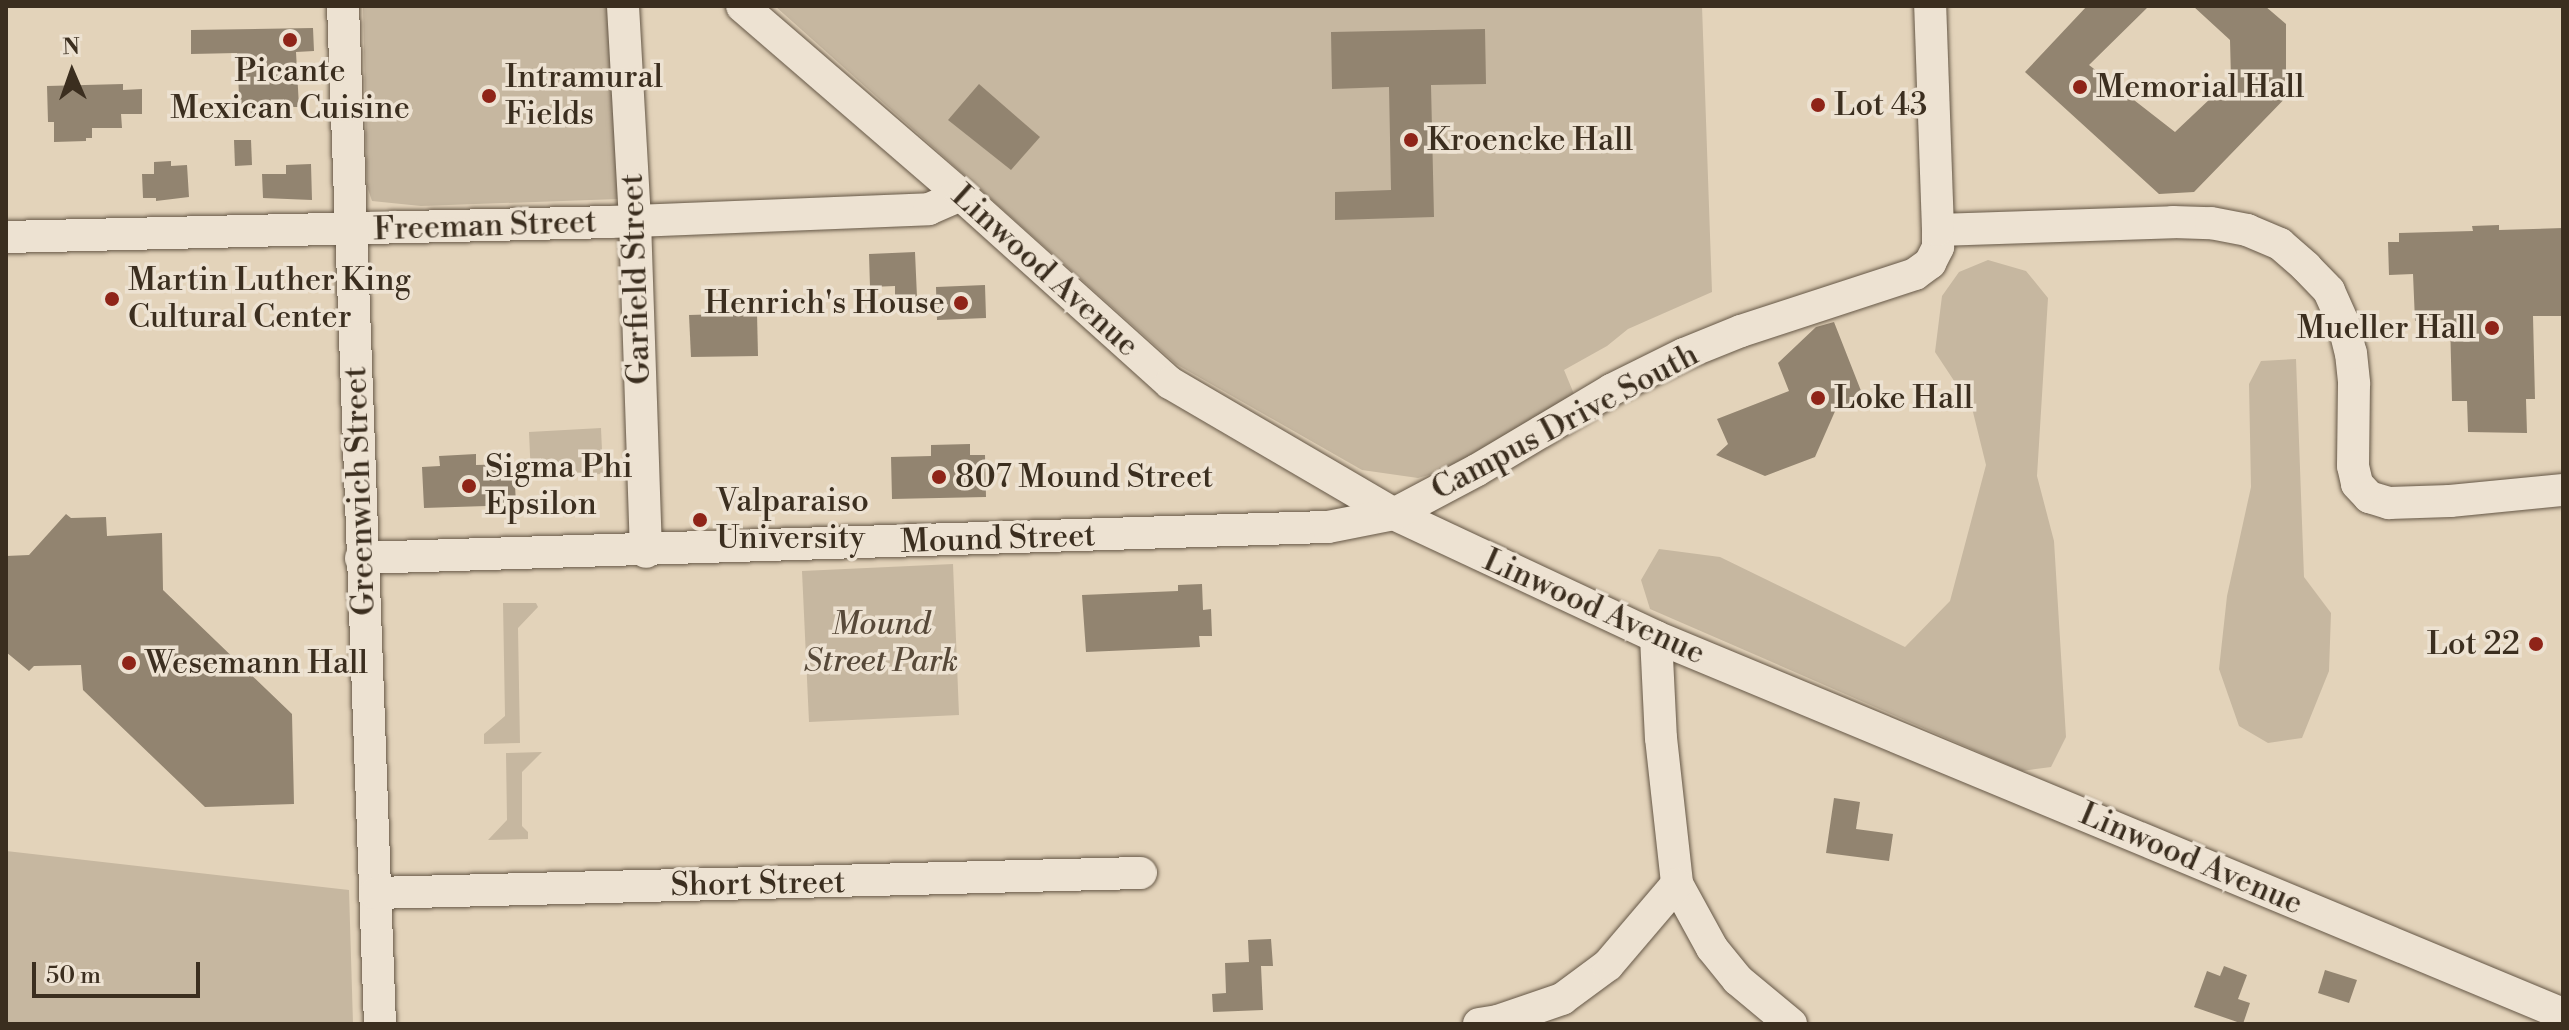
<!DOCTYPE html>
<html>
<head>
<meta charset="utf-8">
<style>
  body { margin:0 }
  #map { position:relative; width:2569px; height:1030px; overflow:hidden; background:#e3d3ba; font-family:"Libre Bodoni",serif }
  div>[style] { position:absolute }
  .green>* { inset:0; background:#c6b7a0 }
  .building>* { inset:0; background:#928470 }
  .roads { filter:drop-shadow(0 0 2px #655746) drop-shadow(0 0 2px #655746) }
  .minor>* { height:32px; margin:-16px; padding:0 16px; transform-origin:16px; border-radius:16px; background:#ede2d2 }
  .dots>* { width:22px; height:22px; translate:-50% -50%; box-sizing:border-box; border:4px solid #ede2d2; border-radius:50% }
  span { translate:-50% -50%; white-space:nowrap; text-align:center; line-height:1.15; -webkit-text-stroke:7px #ede2d2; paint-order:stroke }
  .poi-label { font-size:32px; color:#3b2e1f }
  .left { translate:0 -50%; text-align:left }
  .right { translate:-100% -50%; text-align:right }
  .street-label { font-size:32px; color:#3b2e1f }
  .park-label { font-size:32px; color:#574939; font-style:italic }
  .frame { position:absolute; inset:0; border:8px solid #3b2e1f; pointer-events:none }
  .north { position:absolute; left:32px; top:32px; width:80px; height:80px; -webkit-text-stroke:6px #ede2d2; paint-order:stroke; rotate:358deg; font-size:22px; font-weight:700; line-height:32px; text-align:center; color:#3b2e1f }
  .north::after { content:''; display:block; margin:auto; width:28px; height:36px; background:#3b2e1f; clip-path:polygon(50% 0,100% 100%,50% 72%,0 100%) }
  .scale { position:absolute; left:32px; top:962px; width:168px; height:36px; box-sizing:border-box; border:4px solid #3b2e1f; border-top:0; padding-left:10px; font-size:24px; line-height:28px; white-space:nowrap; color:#3b2e1f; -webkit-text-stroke:6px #ede2d2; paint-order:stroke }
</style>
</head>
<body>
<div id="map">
  <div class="green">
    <i style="clip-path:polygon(363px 6px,608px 6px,618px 199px,421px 206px,372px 201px,367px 186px)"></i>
    <i style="clip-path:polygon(775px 6px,1702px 6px,1712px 292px,1628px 329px,1607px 346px,1564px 370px,1574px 394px,1450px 469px,1418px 478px,1362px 470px,1176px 364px)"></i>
    <i style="clip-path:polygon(1988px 260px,2026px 271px,2048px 298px,2037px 476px,2054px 541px,2066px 737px,2051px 767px,2022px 771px,1650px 609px,1641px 580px,1659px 549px,1720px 557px,1905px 647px,1950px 601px,1986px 465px,1972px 408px,1935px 352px,1942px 296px,1959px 272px)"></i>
    <i style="clip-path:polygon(2296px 359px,2304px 577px,2331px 613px,2329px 671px,2302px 738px,2268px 743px,2239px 726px,2219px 669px,2227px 596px,2251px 487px,2249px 384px,2261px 361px)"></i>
    <i style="clip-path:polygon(601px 428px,603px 474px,531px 477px,529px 432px)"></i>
    <i style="clip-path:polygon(953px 564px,959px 715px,809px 722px,802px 571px)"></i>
    <i style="clip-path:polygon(503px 603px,536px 603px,538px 607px,518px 628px,520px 743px,484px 744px,484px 734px,505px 716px)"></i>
    <i style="clip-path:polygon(542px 752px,522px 772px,522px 826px,528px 832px,528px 839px,488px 840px,507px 820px,506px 753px)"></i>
    <i style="clip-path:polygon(6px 851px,349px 890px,353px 1024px,6px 1024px)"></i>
  </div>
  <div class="building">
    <i style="clip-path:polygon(2087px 6px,2149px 6px,2089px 65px,2175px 132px,2231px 79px,2230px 40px,2193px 6px,2265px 6px,2286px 24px,2286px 84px,2293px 90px,2194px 192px,2159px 194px,2025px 72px)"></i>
    <i style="clip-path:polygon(313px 28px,314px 51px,296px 52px,299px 107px,291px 107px,291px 115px,240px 117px,237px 53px,191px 54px,191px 30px)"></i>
    <i style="clip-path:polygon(1485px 29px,1486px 84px,1431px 85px,1434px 217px,1335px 220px,1335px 192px,1391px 190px,1389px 87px,1332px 89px,1331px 32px)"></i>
    <i style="clip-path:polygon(123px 84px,123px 90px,142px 89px,142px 114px,121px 114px,122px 128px,92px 128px,92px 138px,86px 138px,86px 141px,54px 142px,54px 122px,48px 122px,47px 86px)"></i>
    <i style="clip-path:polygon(979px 84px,1040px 137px,1011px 170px,948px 120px)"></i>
    <i style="clip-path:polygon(234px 140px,251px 140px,252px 165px,235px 166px)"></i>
    <i style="clip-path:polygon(171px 161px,171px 166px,187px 165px,189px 197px,156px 201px,156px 198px,143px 198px,142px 174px,154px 174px,154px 162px)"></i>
    <i style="clip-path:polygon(311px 164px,312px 200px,263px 198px,262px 174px,286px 174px,286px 165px)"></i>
    <i style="clip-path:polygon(2499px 225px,2499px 230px,2563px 228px,2563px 316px,2533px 316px,2535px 399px,2526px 399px,2527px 433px,2468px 432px,2467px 401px,2452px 401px,2450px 320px,2415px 321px,2413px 274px,2389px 275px,2388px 242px,2399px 242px,2399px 233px,2473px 231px,2472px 226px)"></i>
    <i style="clip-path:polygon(915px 252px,917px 297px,895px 298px,895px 286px,870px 287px,869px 254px)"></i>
    <i style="clip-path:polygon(985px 285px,986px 318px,937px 320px,936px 287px)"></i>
    <i style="clip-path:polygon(757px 313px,758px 356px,691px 357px,689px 315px)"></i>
    <i style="clip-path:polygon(1834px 322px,1865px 401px,1856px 410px,1836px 409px,1815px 457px,1765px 476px,1716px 455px,1728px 444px,1717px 419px,1789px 391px,1778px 363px,1816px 327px)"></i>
    <i style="clip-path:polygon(970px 444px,970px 455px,985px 455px,986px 497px,892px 499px,891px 457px,931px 456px,931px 445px)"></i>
    <i style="clip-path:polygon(476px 454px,476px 465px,514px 464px,516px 505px,424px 508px,422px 467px,440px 466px,439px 456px)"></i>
    <i style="clip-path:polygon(66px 514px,71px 518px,106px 517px,107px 536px,162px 533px,163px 590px,292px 714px,294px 804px,205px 807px,83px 690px,81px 665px,34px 666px,29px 671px,6px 652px,6px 556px,29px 555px)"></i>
    <i style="clip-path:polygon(1202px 584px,1203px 610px,1211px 609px,1212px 636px,1199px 636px,1200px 647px,1086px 652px,1082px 595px,1178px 591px,1178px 585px)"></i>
    <i style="clip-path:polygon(1834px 798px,1860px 802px,1856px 829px,1893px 834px,1889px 861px,1826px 853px)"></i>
    <i style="clip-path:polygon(1271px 939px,1273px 966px,1261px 966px,1263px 1010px,1213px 1012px,1212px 994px,1226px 993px,1225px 963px,1249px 962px,1248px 940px)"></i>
    <i style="clip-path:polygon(2224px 966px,2247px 975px,2238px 999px,2250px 1003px,2243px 1024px,2194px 1007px,2207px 971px,2220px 976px)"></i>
    <i style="clip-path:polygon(2325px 970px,2357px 980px,2349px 1003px,2318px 993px)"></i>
  </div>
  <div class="roads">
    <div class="minor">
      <i style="left:343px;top:6px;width:1019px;rotate:87.92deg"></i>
      <i style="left:623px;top:6px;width:215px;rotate:86.8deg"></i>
      <i style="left:635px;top:221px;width:331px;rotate:88.1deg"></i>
      <i style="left:742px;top:6px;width:289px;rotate:40.8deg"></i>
      <i style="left:961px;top:195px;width:281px;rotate:42deg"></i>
      <i style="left:1170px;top:383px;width:259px;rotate:30.3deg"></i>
      <i style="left:1394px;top:514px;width:289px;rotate:25.1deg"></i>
      <i style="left:1656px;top:637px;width:982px;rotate:22.57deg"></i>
      <i style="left:1938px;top:230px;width:235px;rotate:-1.9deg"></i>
      <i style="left:2173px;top:222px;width:38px;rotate:2deg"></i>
      <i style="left:2211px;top:223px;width:37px;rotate:11deg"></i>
      <i style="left:2247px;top:230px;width:36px;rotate:23deg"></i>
      <i style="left:2280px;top:244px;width:35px;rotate:41deg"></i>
      <i style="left:2306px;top:267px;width:33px;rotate:46deg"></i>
      <i style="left:2329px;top:291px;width:34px;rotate:66deg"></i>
      <i style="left:2343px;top:322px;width:32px;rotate:76deg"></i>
      <i style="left:2351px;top:353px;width:31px;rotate:84deg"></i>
      <i style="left:2354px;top:384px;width:82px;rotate:90.7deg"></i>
      <i style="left:2353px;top:466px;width:18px;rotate:77deg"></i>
      <i style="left:2357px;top:484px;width:18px;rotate:47deg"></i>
      <i style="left:2369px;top:497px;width:21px;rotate:17deg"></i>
      <i style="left:2389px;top:503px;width:61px;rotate:-1.9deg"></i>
      <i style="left:2450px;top:501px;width:114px;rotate:-5.6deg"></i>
      <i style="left:6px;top:237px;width:604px;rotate:-1.42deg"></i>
      <i style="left:610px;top:222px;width:319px;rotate:-2.3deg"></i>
      <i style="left:929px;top:209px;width:35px;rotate:-24deg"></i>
      <i style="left:361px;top:558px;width:967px;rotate:-1.84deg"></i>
      <i style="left:1328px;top:527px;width:67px;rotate:-11.1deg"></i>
      <i style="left:1394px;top:514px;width:94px;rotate:-27.9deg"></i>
      <i style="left:1477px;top:470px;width:156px;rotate:-30.8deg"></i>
      <i style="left:1611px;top:390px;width:81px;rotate:-26.3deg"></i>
      <i style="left:1684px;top:354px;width:61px;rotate:-22deg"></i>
      <i style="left:1741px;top:331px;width:183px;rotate:-18.1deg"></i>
      <i style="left:1915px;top:274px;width:19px;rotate:-36deg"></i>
      <i style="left:1930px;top:263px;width:18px;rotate:-63deg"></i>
      <i style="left:1938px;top:247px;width:17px;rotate:-90deg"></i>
      <i style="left:1938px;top:230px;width:224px;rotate:-92deg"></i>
      <i style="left:1656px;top:637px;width:101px;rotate:87.2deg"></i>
      <i style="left:1661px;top:738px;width:147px;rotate:83.7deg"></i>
      <i style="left:1677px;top:884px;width:73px;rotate:61.3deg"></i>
      <i style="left:1712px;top:948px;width:41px;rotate:50.9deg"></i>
      <i style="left:1738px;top:980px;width:69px;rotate:39.7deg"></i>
      <i style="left:375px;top:893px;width:766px;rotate:-1.5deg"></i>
      <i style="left:1479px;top:1024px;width:19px;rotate:-9deg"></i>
      <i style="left:1498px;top:1021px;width:68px;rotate:-19deg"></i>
      <i style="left:1562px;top:999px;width:57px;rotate:-36.5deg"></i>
      <i style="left:1608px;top:965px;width:106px;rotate:-49.6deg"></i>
    </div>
  </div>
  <div class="dots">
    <i style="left:290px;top:40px;background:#8f2418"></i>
    <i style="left:2080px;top:87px;background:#8f2418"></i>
    <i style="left:489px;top:96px;background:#8f2418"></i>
    <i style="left:1818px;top:105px;background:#8f2418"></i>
    <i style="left:1411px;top:140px;background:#8f2418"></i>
    <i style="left:112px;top:299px;background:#8f2418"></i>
    <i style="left:961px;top:303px;background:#8f2418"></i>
    <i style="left:2492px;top:328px;background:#8f2418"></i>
    <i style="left:1818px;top:398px;background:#8f2418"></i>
    <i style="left:939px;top:477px;background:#8f2418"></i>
    <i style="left:469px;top:486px;background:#8f2418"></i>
    <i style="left:700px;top:520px;background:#8f2418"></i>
    <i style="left:2536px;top:644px;background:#8f2418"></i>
    <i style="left:129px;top:663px;background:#8f2418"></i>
  </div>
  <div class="poi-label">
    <span style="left:290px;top:90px">Picante<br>Mexican Cuisine</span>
    <span class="left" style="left:505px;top:96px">Intramural<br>Fields</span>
    <span class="left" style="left:2096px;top:87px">Memorial Hall</span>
    <span class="left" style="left:1834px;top:105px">Lot 43</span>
    <span class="left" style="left:1427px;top:140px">Kroencke Hall</span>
    <span class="left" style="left:128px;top:299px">Martin Luther King<br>Cultural Center</span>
    <span class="right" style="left:945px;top:303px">Henrich's House</span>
    <span class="right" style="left:2476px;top:328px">Mueller Hall</span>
    <span class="left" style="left:1834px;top:398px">Loke Hall</span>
    <span class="left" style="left:485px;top:486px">Sigma Phi<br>Epsilon</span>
    <span class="left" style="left:955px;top:477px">807 Mound Street</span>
    <span class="left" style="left:716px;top:520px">Valparaiso<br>University</span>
    <span class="right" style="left:2520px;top:644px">Lot 22</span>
    <span class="left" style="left:145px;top:663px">Wesemann Hall</span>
  </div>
  <div class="street-label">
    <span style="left:485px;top:226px;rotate:-2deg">Freeman Street</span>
    <span style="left:1045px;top:271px;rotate:42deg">Linwood Avenue</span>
    <span style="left:636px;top:279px;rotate:-92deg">Garfield Street</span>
    <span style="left:1565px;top:422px;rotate:-28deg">Campus Drive South</span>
    <span style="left:360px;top:491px;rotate:-92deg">Greenwich Street</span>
    <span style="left:998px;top:539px;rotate:-2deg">Mound Street</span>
    <span style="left:1594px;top:607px;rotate:24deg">Linwood Avenue</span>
    <span style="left:2191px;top:859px;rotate:23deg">Linwood Avenue</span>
    <span style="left:758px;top:884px;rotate:-1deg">Short Street</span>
  </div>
  <div class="park-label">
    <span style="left:881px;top:643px">Mound<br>Street Park</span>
  </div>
  <div class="frame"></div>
  <div class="north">N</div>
  <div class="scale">50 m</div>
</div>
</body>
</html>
